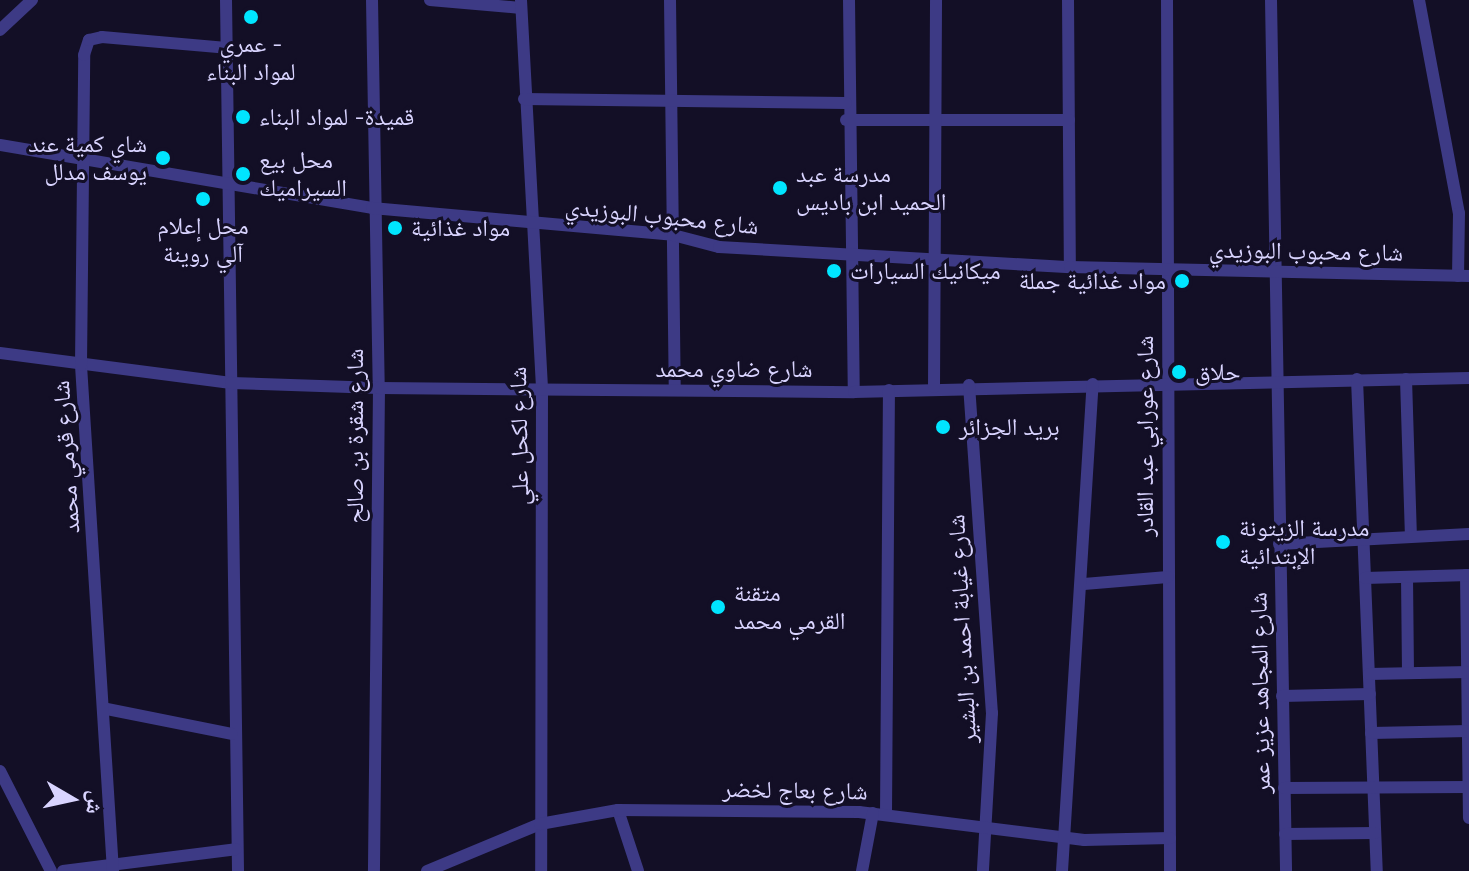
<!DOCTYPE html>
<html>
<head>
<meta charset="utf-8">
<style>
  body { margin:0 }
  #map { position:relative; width:1469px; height:871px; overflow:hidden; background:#130f26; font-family:Raleway,"Noto Naskh Arabic",sans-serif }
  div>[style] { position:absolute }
  .street>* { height:12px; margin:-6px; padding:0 6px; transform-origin:6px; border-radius:6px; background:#3d3a85 }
  .dots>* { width:22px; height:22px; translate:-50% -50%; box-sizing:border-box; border:4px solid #130f26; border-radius:50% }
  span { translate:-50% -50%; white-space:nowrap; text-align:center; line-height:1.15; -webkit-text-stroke:6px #130f26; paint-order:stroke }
  .poi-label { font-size:24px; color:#d9d4ff }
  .left { translate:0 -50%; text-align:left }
  .right { translate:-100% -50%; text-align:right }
  .street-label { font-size:24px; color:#d9d4ff }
  .north { position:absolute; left:32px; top:759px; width:80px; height:80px; -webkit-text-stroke:6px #130f26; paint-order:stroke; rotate:99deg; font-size:22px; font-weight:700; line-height:32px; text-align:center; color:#d9d4ff }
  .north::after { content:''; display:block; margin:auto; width:28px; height:36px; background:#d9d4ff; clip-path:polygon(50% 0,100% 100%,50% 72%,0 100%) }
</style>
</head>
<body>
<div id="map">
  <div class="street">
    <i style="left:226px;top:0;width:871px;rotate:89.21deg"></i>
    <i style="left:372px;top:0;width:388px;rotate:89deg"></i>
    <i style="left:379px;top:388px;width:483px;rotate:90.6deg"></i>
    <i style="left:430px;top:0;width:91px;rotate:5deg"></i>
    <i style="left:521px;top:0;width:391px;rotate:86.9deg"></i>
    <i style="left:542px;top:390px;width:481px;rotate:90.1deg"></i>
    <i style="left:670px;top:0;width:390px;rotate:89.3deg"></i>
    <i style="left:849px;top:0;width:392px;rotate:89.3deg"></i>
    <i style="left:1068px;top:0;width:267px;rotate:89.6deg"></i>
    <i style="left:1167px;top:0;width:871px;rotate:89.8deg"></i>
    <i style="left:1271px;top:0;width:871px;rotate:89.01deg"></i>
    <i style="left:1419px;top:0;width:217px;rotate:79.4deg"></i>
    <i style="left:1459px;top:213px;width:63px;rotate:90.9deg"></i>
    <i style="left:0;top:30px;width:44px;rotate:-43.2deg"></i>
    <i style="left:524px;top:99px;width:322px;rotate:0.7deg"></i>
    <i style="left:846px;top:120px;width:223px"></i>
    <i style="left:0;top:145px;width:377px;rotate:9.6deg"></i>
    <i style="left:372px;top:208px;width:302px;rotate:5.1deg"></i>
    <i style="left:673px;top:235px;width:48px;rotate:14.6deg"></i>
    <i style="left:719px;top:247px;width:352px;rotate:3.3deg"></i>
    <i style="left:1070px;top:267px;width:399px;rotate:1.3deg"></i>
    <i style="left:0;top:353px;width:233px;rotate:7.4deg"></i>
    <i style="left:231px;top:383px;width:148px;rotate:1.9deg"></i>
    <i style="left:379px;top:388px;width:475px;rotate:0.5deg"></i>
    <i style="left:854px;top:392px;width:615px;rotate:-1.3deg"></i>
    <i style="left:1357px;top:379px;width:492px;rotate:87.7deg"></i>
    <i style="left:1406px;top:379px;width:157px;rotate:88.2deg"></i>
    <i style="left:969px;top:385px;width:329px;rotate:86deg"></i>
    <i style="left:992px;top:713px;width:158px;rotate:93.3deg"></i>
    <i style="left:934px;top:387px;width:387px;rotate:-89.7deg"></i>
    <i style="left:1279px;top:544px;width:190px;rotate:-3deg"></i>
    <i style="left:1466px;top:575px;width:243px;rotate:89.3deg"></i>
    <i style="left:1407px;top:577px;width:96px;rotate:89.4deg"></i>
    <i style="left:1365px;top:578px;width:104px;rotate:-1.7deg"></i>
    <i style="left:1084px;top:584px;width:84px;rotate:-4.8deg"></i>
    <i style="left:1369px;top:674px;width:100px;rotate:-1.1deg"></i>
    <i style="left:1282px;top:696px;width:88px;rotate:-1.3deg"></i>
    <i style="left:107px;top:709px;width:127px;rotate:11.3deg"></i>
    <i style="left:1371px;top:733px;width:98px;rotate:-1.2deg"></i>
    <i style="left:0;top:771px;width:112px;rotate:63deg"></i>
    <i style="left:1284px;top:788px;width:184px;rotate:-0.3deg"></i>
    <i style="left:618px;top:810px;width:64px;rotate:71.8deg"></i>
    <i style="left:886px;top:814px;width:424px;rotate:-89.6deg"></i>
    <i style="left:1285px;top:834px;width:90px;rotate:-0.6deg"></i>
    <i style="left:63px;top:871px;width:174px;rotate:-7.2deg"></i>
    <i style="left:113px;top:871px;width:507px;rotate:-93.62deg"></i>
    <i style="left:81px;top:365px;width:310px;rotate:-89.4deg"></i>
    <i style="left:84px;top:55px;width:16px;rotate:-72deg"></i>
    <i style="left:89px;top:40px;width:13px;rotate:-13deg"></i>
    <i style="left:102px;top:37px;width:125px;rotate:5deg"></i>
    <i style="left:427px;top:871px;width:122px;rotate:-22.6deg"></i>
    <i style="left:540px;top:824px;width:79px;rotate:-10.2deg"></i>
    <i style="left:618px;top:810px;width:241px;rotate:0.5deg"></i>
    <i style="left:859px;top:812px;width:227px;rotate:7.1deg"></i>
    <i style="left:1084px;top:840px;width:86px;rotate:-1.3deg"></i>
    <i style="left:862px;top:871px;width:59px;rotate:-79.3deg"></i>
    <i style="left:1062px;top:871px;width:488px;rotate:-86.4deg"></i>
  </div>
  <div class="dots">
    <i style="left:251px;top:17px;background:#00e5ff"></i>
    <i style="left:243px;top:117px;background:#00e5ff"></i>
    <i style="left:163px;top:158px;background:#00e5ff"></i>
    <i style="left:243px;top:174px;background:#00e5ff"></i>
    <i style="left:780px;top:188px;background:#00e5ff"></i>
    <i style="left:203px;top:199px;background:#00e5ff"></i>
    <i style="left:395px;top:228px;background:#00e5ff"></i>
    <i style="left:834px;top:271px;background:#00e5ff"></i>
    <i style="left:1182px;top:281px;background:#00e5ff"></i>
    <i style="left:1179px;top:372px;background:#00e5ff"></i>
    <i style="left:943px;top:427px;background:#00e5ff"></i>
    <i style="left:1223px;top:542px;background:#00e5ff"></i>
    <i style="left:718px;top:607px;background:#00e5ff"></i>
  </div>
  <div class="poi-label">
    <span style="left:251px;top:58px">عمري -<br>لمواد البناء</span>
    <span class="left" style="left:259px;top:117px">قميدة- لمواد البناء</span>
    <span class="right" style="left:147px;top:158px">شاي كمية عند<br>يوسف مدلل</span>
    <span class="left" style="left:259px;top:174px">محل بيع<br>السيراميك</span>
    <span class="left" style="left:796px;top:188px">مدرسة عبد<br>الحميد ابن باديس</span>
    <span style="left:203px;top:240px">محل إعلام<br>آلي روينة</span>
    <span class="left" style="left:411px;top:228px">مواد غذائية</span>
    <span class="left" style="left:850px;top:271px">ميكانيك السيارات</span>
    <span class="right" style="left:1166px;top:281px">مواد غذائية جملة</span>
    <span class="left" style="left:1195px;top:372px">حلاق</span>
    <span class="left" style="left:959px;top:427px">بريد الجزائر</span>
    <span class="left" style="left:1239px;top:542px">مدرسة الزيتونة<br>الإبتدائية</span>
    <span class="left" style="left:734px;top:607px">متقنة<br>القرمي محمد</span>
  </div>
  <div class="street-label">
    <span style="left:662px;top:216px;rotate:6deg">شارع محبوب البوزيدي</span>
    <span style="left:1306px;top:251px;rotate:1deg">شارع محبوب البوزيدي</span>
    <span style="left:734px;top:369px">شارع ضاوي محمد</span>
    <span style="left:355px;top:436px;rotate:-90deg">شارع شقرة بن صالح</span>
    <span style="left:519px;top:436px;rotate:-91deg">شارع لكحل علي</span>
    <span style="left:1145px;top:436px;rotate:-90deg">شارع عورابي عبد القادر</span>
    <span style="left:66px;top:457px;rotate:-94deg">شارع قرمي محمد</span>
    <span style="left:962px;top:629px;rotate:-93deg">شارع غيابة احمد بن البشير</span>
    <span style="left:1260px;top:693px;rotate:-91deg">شارع المجاهد عزيز عمر</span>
    <span style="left:795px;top:790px;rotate:1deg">شارع بعاج لخضر</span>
  </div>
  <div class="north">ش</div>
</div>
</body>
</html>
